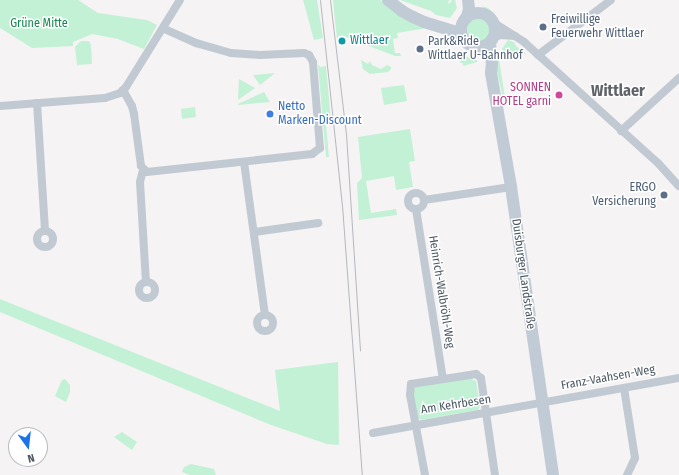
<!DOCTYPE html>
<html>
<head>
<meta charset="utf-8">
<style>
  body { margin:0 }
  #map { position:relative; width:679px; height:475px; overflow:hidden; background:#f5f3f3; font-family:"Fira Sans Condensed",sans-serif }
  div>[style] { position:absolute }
  .green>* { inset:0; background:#c3f1d5 }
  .round { border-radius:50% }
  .street>* { height:8px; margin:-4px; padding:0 4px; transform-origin:4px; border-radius:4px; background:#c1cad2 }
  .street>.ring { margin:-4px; padding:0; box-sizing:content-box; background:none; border:8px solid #c1cad2; border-radius:50% }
  .secondary>* { height:12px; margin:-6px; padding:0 6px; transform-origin:6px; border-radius:6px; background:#c1cbd6 }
  .secondary>.ring { margin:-6px; padding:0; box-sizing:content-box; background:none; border:12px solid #c1cbd6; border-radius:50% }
  .tram>* { height:1px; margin:-0.5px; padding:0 0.5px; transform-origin:0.5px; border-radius:0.5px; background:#b5b8bd }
  .dots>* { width:11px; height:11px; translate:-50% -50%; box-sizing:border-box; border:2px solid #fff; border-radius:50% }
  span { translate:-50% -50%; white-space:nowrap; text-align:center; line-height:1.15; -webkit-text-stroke:3px #fff; paint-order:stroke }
  .service-label { font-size:12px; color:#4e5e75 }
  .left { translate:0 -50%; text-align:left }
  .right { translate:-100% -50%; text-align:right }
  .park-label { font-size:12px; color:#17864f }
  .culture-label { font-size:12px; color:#0d838f }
  .hotel-label { font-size:12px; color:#b23c85 }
  .shop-label { font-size:12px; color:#366cbe }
  .street-label { font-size:12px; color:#4a5661 }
  .district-label { font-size:16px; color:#5f6368; font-weight:700 }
  .north { position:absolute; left:8px; top:427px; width:40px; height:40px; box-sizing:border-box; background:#fff; border:1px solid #b7bbc0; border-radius:50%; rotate:165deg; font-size:11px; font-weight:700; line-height:16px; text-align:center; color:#4a5661 }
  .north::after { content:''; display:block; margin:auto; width:14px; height:18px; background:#1a73e8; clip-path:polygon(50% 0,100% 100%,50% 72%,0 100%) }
</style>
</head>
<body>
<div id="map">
  <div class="green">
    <i style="clip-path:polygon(0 0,78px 0,98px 13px,147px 20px,157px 25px,144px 49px,118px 39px,92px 34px,73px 42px,73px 46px,32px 48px,0 28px)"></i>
    <i style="clip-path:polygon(303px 0,317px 0,323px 38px,314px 40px)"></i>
    <i style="clip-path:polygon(333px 0,380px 0,427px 28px,397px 33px,398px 38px,393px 39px,395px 53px,400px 53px,401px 56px,395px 56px,364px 44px,366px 40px,365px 34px,337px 39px)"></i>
    <i style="clip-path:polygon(400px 0,449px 0,448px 3px,449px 4px,452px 0,455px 0,457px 8px,450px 18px,436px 15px,431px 11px)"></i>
    <i style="clip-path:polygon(482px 6px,488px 8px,494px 13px,501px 24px)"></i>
    <i class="round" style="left:467px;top:18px;width:24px;height:24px"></i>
    <i style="clip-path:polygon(508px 40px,514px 42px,516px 46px,526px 54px,502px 57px,502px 49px)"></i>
    <i style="clip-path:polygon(81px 41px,89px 41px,91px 45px,92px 64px,77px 65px,75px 47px)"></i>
    <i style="clip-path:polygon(464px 56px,477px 60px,477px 62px,463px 66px,463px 63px,460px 63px,462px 57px)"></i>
    <i style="clip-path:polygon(494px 58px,499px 59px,505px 98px,503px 98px)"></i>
    <i style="clip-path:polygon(361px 60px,368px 64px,370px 61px,372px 65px,381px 69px,387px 65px,391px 67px,391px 69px,388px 72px,370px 74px,363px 69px)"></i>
    <i style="clip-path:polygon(318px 65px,321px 67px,326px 66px,331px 121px,326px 125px,329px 157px,326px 157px)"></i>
    <i style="clip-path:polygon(275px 73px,260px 85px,253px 75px)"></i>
    <i style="clip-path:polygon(239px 79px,255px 88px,238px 100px)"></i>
    <i style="clip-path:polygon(404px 85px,407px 101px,384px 105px,381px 88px)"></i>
    <i style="clip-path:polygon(264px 92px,270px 102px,238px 105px,238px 104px)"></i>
    <i style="clip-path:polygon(195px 107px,196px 117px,182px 119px,181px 109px)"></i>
    <i style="clip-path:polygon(410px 129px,415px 161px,409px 162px,413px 187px,396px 190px,394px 176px,366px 181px,371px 213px,396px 209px,397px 215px,359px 220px,357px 183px,362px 178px,358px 137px)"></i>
    <i style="clip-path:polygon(0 299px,280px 411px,275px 370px,338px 362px,339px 445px,327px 444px,271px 425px,0 312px)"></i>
    <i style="clip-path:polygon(470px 378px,476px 381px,480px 406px,478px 410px,421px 420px,416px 417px,413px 387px)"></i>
    <i style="clip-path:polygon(65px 379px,70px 385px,70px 392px,66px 402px,55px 396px,62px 380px)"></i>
    <i style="clip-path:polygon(122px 432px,137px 442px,132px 450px,114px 437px)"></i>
    <i style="clip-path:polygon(191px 464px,214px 469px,216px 475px,190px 475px,182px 472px,184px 467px)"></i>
  </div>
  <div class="street">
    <i style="left:494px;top:23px;width:36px;rotate:32deg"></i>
    <i style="left:524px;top:42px;width:181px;rotate:42.1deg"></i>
    <i style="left:658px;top:163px;width:31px;rotate:48deg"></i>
    <i style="left:493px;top:37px;width:8px;rotate:-14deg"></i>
    <i style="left:501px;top:35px;width:14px;rotate:4deg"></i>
    <i style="left:538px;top:55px;width:91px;rotate:-37deg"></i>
    <i style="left:123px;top:90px;width:18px;rotate:61deg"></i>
    <i style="left:132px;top:106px;width:8px;rotate:76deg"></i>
    <i style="left:134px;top:114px;width:52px;rotate:82.3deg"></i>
    <i style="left:141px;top:166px;width:8px;rotate:45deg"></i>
    <i style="left:147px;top:172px;width:166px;rotate:-6.2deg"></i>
    <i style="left:312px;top:154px;width:10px;rotate:-37deg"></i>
    <i style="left:320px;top:148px;width:86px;rotate:-94.7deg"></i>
    <i style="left:313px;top:62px;width:8px;rotate:-120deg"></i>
    <i style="left:309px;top:55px;width:5px;rotate:-158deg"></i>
    <i style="left:304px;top:53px;width:44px;rotate:177.4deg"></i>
    <i style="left:260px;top:55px;width:29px;rotate:-176deg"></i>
    <i style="left:231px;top:53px;width:36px;rotate:-164deg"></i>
    <i style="left:196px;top:43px;width:36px;rotate:-156deg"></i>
    <i style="left:37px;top:103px;width:128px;rotate:86.4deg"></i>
    <i style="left:0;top:106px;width:105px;rotate:-4.4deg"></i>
    <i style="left:105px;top:98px;width:16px;rotate:-18deg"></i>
    <i style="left:120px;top:93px;width:8px;rotate:-45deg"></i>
    <i style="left:126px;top:87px;width:102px;rotate:-58.2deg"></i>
    <i style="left:621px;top:131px;width:79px;rotate:-42.4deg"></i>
    <i style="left:244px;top:162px;width:154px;rotate:82.2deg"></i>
    <i style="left:143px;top:170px;width:12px;rotate:104deg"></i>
    <i style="left:140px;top:182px;width:100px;rotate:86.6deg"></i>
    <i class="ring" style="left:408px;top:193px;width:8px;height:8px"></i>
    <i style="left:424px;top:200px;width:88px;rotate:-8.5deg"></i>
    <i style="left:416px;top:209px;width:172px;rotate:81deg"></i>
    <i class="ring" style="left:37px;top:231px;width:8px;height:8px"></i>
    <i style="left:254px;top:232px;width:65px;rotate:-8deg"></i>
    <i class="ring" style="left:139px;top:282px;width:8px;height:8px"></i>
    <i class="ring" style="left:257px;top:315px;width:8px;height:8px"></i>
    <i style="left:624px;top:388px;width:71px;rotate:81.1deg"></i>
    <i style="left:635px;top:458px;width:19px;rotate:115deg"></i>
    <i style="left:373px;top:433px;width:311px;rotate:-10.2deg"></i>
    <i style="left:425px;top:475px;width:81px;rotate:-100.6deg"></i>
    <i style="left:410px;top:395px;width:11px;rotate:-85deg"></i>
    <i style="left:411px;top:384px;width:66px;rotate:-8.7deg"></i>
    <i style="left:476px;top:374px;width:6px;rotate:39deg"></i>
    <i style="left:481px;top:378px;width:98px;rotate:81.8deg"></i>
  </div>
  <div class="secondary">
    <i style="left:388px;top:0;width:18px;rotate:38deg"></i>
    <i style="left:402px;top:11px;width:13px;rotate:29deg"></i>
    <i style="left:413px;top:17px;width:12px;rotate:24deg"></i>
    <i style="left:424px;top:22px;width:34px;rotate:17deg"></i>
    <i style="left:457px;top:32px;width:6px;rotate:39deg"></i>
    <i class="ring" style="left:461px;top:13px;width:22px;height:22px"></i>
    <i style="left:467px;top:17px;width:8px;rotate:-76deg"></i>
    <i style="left:469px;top:9px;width:9px;rotate:-96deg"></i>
    <i style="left:490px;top:42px;width:21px;rotate:85deg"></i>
    <i style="left:492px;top:63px;width:10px;rotate:96deg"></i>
    <i style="left:491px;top:73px;width:116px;rotate:80deg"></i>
    <i style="left:511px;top:187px;width:291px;rotate:81.7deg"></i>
  </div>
  <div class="tram">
    <i style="left:320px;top:0;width:206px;rotate:83.9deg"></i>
    <i style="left:342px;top:205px;width:271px;rotate:85.8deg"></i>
    <i style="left:330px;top:0;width:135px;rotate:83.2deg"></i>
    <i style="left:346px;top:134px;width:217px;rotate:86.3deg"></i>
  </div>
  <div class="dots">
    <i style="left:543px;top:27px;background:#5c6f8a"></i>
    <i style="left:342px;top:41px;background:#0f9aa8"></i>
    <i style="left:420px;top:49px;background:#5c6f8a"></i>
    <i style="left:559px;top:95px;background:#d1479c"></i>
    <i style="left:270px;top:114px;background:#3f7fe0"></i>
    <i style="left:664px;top:195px;background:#5c6f8a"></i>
  </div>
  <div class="service-label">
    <span class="left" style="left:551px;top:27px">Freiwillige<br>Feuerwehr Wittlaer</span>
    <span class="left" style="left:428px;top:49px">Park&amp;Ride<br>Wittlaer U-Bahnhof</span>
    <span class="right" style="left:656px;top:195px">ERGO<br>Versicherung</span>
  </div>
  <div class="park-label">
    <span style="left:39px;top:24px">Grüne Mitte</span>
  </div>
  <div class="culture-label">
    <span class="left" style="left:350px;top:41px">Wittlaer</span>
  </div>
  <div class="hotel-label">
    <span class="right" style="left:551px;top:95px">SONNEN<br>HOTEL garni</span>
  </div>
  <div class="shop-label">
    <span class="left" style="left:278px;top:114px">Netto<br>Marken-Discount</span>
  </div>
  <div class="street-label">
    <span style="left:523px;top:274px;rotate:82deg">Duisburger Landstraße</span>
    <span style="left:441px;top:292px;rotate:81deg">Heinrich-Walbröhl-Weg</span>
    <span style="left:608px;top:378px;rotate:-10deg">Franz-Vaahsen-Weg</span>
    <span style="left:456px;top:405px;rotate:-9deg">Am Kehrbesen</span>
  </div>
  <div class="district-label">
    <span style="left:618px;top:91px">Wittlaer</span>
  </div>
  <div class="north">N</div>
</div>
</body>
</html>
